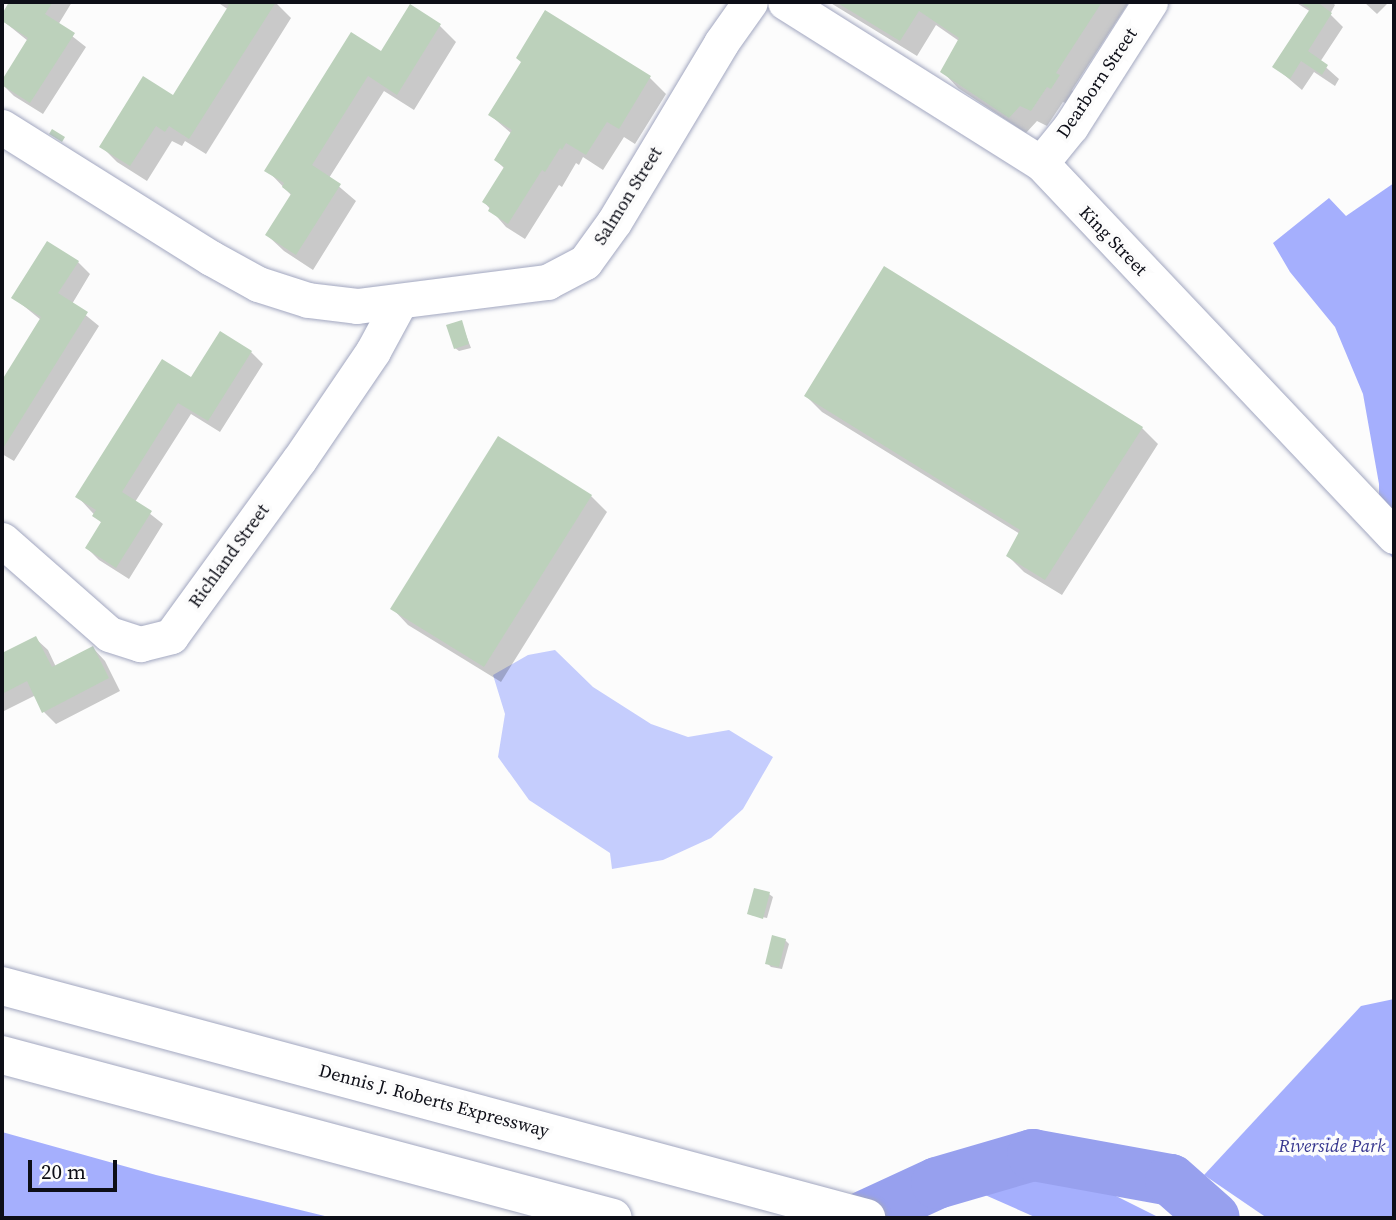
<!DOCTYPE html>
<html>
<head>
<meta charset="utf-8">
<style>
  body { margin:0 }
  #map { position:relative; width:1396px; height:1220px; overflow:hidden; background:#fcfcfc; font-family:"Source Serif 4",serif }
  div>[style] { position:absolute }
  .green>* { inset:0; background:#c5cdfd }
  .forest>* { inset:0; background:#a5affd }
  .shadow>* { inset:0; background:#0003 }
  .river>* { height:52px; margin:-26px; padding:0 26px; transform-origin:26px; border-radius:26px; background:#97a0ee }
  .building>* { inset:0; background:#bcd1bb }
  .roads { filter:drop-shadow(0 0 2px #a2a7c0) drop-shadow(0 0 2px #a2a7c0) }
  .minor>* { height:35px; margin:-17.5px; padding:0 17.5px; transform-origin:17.5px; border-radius:17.5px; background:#fff }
  .highway>* { height:38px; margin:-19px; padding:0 19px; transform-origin:19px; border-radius:19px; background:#fff }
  span { translate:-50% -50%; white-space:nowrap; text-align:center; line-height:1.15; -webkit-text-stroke:7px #fcfcfc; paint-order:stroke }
  .street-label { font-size:18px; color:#0d0e17 }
  .park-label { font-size:18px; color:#37378f; font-style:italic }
  .frame { position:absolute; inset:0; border:4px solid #0d0e17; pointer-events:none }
  .scale { position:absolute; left:28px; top:1160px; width:89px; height:32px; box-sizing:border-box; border:4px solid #0d0e17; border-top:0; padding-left:9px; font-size:21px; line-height:24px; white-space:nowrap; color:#0d0e17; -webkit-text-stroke:5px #fcfcfc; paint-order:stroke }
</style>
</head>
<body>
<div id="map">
  <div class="green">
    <i style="clip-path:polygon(555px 650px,593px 687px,651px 724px,688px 737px,729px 730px,773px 757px,743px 809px,711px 838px,663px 860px,612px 869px,610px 853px,529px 800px,498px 757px,505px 714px,493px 675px,528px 655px)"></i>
  </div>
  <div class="forest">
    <i style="clip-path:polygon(1394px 183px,1394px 560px,1376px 536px,1379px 533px,1379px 484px,1363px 394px,1335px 327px,1290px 272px,1273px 243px,1329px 198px,1346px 216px)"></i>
    <i style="clip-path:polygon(1394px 999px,1394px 1218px,1267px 1218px,1204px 1175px,1361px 1006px)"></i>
    <i style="clip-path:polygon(2px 1132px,156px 1175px,333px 1218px,2px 1218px)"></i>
    <i style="clip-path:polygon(1041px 1177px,1094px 1185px,1160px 1218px,1037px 1218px,976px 1191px,1005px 1182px)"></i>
  </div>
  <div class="shadow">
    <i style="clip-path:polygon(12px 2px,72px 2px,58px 25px,86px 47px,43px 114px,14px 96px,2px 84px,28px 41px,2px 20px)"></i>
    <i style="clip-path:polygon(217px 2px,275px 2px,291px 18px,206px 154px,185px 141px,182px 146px,172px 141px,147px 181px,117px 162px,101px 146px,173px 97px,229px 10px)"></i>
    <i style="clip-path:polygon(829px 2px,1129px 2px,1072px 90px,1075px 93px,1068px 104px,1063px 102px,1047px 126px,1037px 121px,1026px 133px,958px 88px,942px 71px,959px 41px,936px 25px,917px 56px)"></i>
    <i style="clip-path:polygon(1295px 2px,1332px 2px,1335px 5px,1330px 14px,1343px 27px,1320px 62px,1339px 79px,1335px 86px,1314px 72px,1302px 90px,1275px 67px,1311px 12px)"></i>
    <i style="clip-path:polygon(1364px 2px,1389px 2px,1377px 14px)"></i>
    <i style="clip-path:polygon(411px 7px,440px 26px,456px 42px,414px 110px,384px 91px,329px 178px,356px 201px,313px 270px,284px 251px,267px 235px,292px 196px,267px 170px,382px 53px)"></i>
    <i style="clip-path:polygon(546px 13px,650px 78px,666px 94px,635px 144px,624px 137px,603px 170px,583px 157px,579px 165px,576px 163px,562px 187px,559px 185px,525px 239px,506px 227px,484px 202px,505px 169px,496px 160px,512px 134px,490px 115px,523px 63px)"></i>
    <i style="clip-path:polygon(78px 262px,90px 274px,72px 304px,99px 326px,14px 461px,2px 454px,2px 383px,41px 320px,14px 298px)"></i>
    <i style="clip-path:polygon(461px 322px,471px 348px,459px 351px,455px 348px)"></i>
    <i style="clip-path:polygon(251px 352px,263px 364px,220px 432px,191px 414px,135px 502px,163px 524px,129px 579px,99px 560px,87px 548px,102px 523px,78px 497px,192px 380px)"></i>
    <i style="clip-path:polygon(806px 396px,1142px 428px,1158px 444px,1062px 595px,1024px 572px,1008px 556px,1020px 534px,822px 412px)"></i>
    <i style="clip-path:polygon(591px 496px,607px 512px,501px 682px,408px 625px,392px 608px)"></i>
    <i style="clip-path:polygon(35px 638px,48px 650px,56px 667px,93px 648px,105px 661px,120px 691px,56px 724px,44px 712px,36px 695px,2px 712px,2px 655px)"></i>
    <i style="clip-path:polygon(769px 894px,773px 897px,767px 918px,751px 915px,749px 914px)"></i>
    <i style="clip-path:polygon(785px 940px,789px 944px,782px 969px,771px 967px,767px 963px)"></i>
  </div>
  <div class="river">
    <i style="left:861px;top:1218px;width:84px;rotate:-24.7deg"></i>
    <i style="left:937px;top:1183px;width:100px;rotate:-16.3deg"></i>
    <i style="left:1033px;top:1155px;width:140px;rotate:10.3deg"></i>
    <i style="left:1171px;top:1180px;width:57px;rotate:41.5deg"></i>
  </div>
  <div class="building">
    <i style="clip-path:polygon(9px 2px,53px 2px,45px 14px,75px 33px,30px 103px,2px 85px,2px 80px,28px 38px,2px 21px,2px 14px)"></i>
    <i style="clip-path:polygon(223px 2px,276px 2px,189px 139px,169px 126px,165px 132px,156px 126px,130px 166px,99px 147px,143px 76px,173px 95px,229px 5px)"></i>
    <i style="clip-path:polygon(836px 2px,1102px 2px,1056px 73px,1060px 75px,1051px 89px,1047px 87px,1031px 111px,1020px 106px,1009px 118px,940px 72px,959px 38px,919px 11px,900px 41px)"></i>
    <i style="clip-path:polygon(1299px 2px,1317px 2px,1332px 13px,1308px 51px,1328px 65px,1322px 75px,1301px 61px,1290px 79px,1272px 67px,1310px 9px)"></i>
    <i style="clip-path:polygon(410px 4px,441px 24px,397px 95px,368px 76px,312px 165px,341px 184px,296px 255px,265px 235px,291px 194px,282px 187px,284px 183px,264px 171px,351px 32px,381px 51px)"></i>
    <i style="clip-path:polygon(545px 10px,651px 76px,619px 129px,607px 122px,586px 155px,566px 143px,562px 150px,560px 148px,545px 172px,542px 170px,508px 224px,488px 211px,490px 207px,482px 202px,504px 167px,494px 160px,512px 130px,488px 115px,521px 62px,516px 58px)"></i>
    <i style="clip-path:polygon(52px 129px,65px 137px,62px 142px,49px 134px)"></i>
    <i style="clip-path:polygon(47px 241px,79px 261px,58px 293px,88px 312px,2px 450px,2px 380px,41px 317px,11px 298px)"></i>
    <i style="clip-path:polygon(884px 266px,1143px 427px,1045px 580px,1006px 556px,1020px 530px,804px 396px)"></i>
    <i style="clip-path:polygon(462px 320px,469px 344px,454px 349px,446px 325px)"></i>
    <i style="clip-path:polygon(220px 331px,252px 351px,208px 421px,178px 403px,122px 492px,152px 511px,116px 568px,85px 548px,101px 522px,92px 516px,96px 510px,75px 497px,162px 359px,191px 377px)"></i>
    <i style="clip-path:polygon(498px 436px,592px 495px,484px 667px,390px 609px)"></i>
    <i style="clip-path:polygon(36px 636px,52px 667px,93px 646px,109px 678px,42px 713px,27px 681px,2px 694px,2px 653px)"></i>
    <i style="clip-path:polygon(754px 888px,770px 892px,763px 919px,747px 914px)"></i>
    <i style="clip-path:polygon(772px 935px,786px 939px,779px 967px,765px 964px)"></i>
  </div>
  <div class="roads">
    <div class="minor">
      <i style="left:785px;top:2px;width:302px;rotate:32.2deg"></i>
      <i style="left:1041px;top:163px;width:514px;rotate:46.58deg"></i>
      <i style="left:2px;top:127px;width:247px;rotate:32.1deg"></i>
      <i style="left:211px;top:258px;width:54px;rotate:29deg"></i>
      <i style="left:258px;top:284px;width:52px;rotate:17.7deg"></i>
      <i style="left:308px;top:300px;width:49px;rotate:7deg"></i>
      <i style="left:357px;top:306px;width:192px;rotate:-7.2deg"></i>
      <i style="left:547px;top:282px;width:43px;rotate:-27.8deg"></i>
      <i style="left:585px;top:262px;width:49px;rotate:-54.1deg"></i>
      <i style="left:614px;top:222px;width:209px;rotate:-59.1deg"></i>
      <i style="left:721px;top:43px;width:50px;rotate:-54.7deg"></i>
      <i style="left:1041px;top:163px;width:48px;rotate:-51deg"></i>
      <i style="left:1071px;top:126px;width:147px;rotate:-57.5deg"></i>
      <i style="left:2px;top:540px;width:142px;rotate:41.3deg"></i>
      <i style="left:109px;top:634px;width:33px;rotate:18deg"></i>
      <i style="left:140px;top:644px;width:32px;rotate:-14deg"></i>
      <i style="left:171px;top:636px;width:218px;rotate:-54deg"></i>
      <i style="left:299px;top:460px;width:132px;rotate:-55.8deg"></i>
      <i style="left:373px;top:351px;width:55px;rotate:-61.6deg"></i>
    </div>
    <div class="highway">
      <i style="left:2px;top:986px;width:895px;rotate:15.03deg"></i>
      <i style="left:2px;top:1055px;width:632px;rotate:14.94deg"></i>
    </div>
  </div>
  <div class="street-label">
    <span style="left:1097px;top:83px;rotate:-56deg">Dearborn Street</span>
    <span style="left:628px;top:196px;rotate:-58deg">Salmon Street</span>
    <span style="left:1113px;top:241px;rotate:46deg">King Street</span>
    <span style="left:229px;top:556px;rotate:-54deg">Richland Street</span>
    <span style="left:434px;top:1101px;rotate:15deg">Dennis J. Roberts Expressway</span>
  </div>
  <div class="park-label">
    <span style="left:1332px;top:1146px">Riverside Park</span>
  </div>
  <div class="frame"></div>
  <div class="scale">20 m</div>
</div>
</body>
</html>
